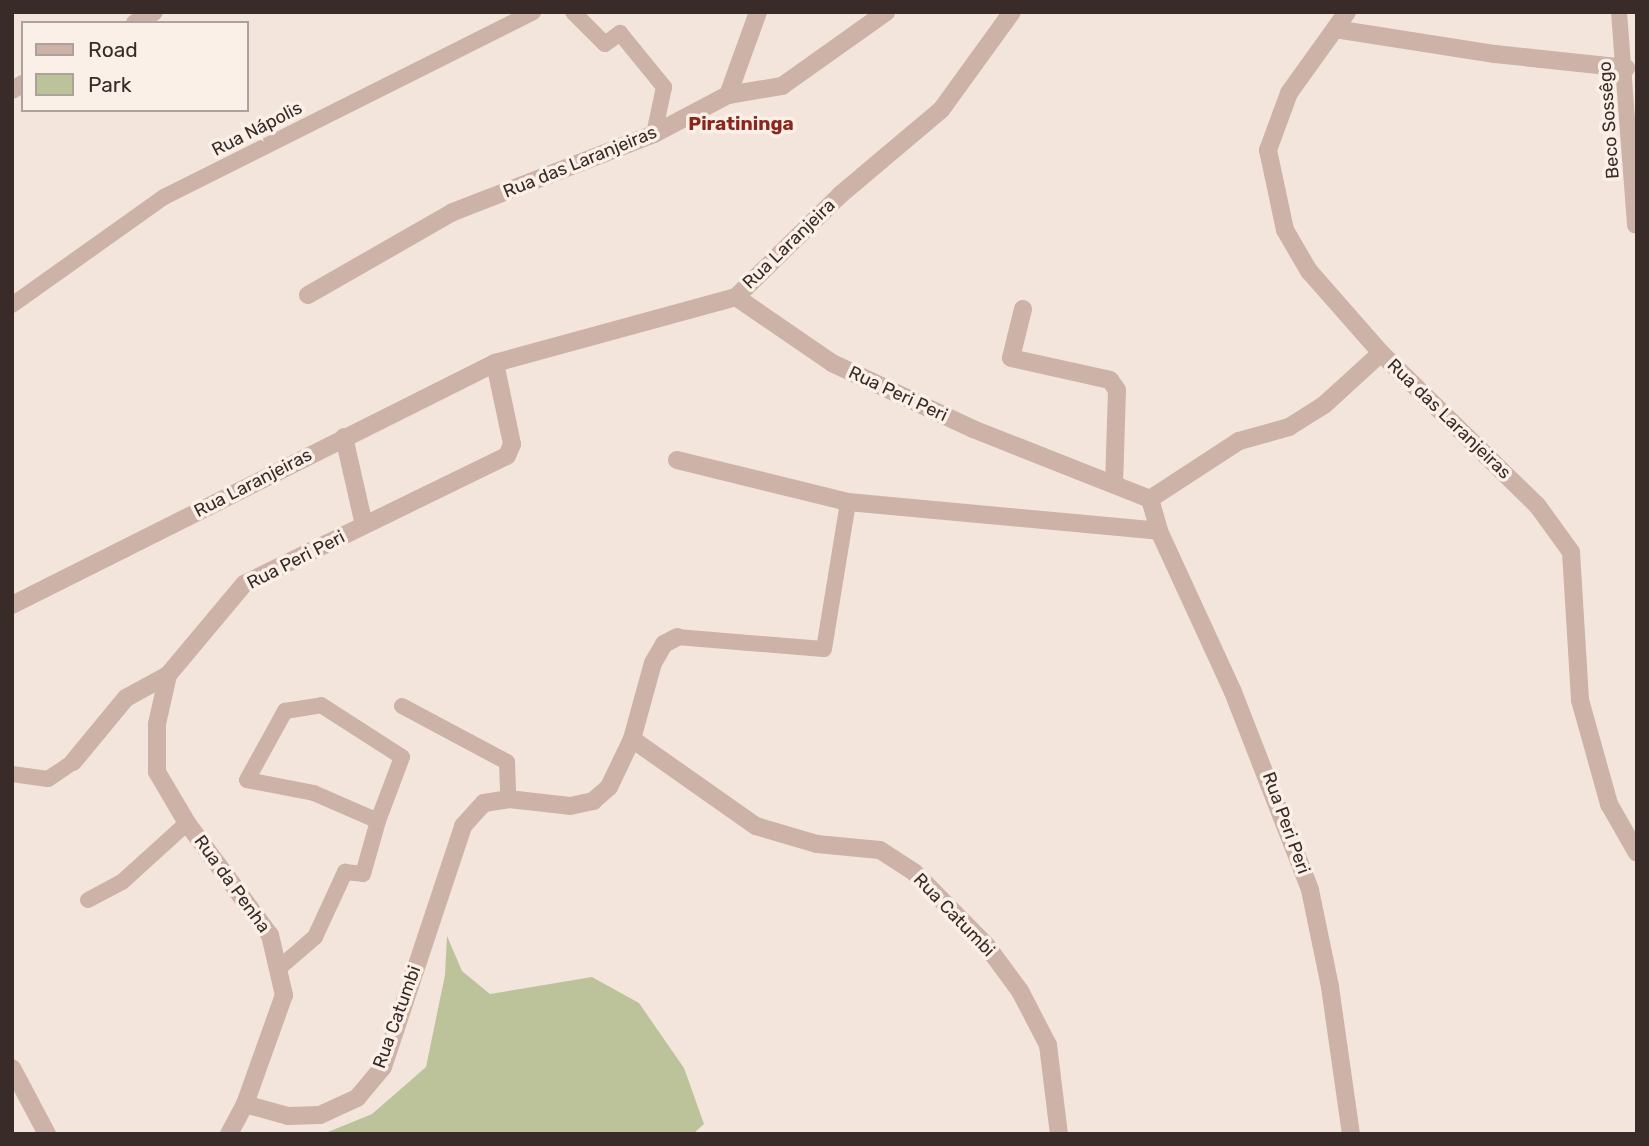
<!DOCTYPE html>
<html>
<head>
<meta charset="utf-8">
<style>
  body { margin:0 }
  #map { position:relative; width:1649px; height:1146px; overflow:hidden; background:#f3e5dc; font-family:Rubik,sans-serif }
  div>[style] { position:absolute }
  .green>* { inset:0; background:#bcc39b }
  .lane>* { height:16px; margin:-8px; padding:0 8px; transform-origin:8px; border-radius:8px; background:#ccb2a7 }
  .street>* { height:18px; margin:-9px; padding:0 9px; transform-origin:9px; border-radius:9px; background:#ccb2a7 }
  span { translate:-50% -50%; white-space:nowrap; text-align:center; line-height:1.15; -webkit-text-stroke:7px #fbf0e8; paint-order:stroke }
  .street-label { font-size:18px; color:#382b28 }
  .neighbourhood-label { font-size:19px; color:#8c261c; font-weight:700 }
  .frame { position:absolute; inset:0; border:14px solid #382b28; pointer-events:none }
  .legend { position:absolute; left:21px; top:21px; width:228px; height:91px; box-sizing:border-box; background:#fbf0e8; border:2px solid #ada19b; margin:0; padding:9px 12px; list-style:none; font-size:21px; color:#382b28 }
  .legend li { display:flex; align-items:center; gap:14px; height:35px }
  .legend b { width:35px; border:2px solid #ada19b }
</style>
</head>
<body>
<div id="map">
  <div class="green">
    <i style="clip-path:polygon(447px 936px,462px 971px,490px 994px,592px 977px,639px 1003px,684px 1068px,704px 1124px,693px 1134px,323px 1134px,372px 1114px,426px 1067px,445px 975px)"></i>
  </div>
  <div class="lane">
    <i style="left:573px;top:12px;width:45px;rotate:45deg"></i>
    <i style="left:605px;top:44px;width:19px;rotate:-36deg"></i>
    <i style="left:620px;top:33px;width:70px;rotate:50.8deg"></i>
    <i style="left:664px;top:87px;width:48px;rotate:102deg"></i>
    <i style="left:1619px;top:12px;width:214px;rotate:85.7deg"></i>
    <i style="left:12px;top:305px;width:186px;rotate:-35.4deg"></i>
    <i style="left:164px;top:197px;width:413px;rotate:-26.6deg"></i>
    <i style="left:677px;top:637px;width:147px;rotate:4.7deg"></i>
    <i style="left:824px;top:649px;width:149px;rotate:-80.7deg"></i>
    <i style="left:402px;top:706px;width:119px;rotate:28.1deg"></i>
    <i style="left:507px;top:762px;width:37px;rotate:88deg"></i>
    <i style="left:12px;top:774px;width:36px;rotate:8deg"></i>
    <i style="left:48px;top:779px;width:30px;rotate:-34deg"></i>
    <i style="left:88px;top:900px;width:38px;rotate:-28deg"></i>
    <i style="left:122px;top:882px;width:88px;rotate:-42.2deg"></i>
    <i style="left:278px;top:969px;width:49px;rotate:-40.9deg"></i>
    <i style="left:315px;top:937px;width:72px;rotate:-65.2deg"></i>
    <i style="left:345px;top:872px;width:18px;rotate:6deg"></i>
    <i style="left:363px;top:874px;width:55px;rotate:-74.2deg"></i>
    <i style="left:378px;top:821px;width:70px;rotate:-156.4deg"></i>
    <i style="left:314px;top:793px;width:68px;rotate:-169deg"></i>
    <i style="left:247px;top:780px;width:79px;rotate:-61.2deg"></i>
    <i style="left:285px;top:711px;width:36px;rotate:-9deg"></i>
    <i style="left:321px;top:705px;width:96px;rotate:32.7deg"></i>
    <i style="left:402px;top:757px;width:68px;rotate:110.6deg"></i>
  </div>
  <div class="street">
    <i style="left:1347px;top:12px;width:100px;rotate:125.6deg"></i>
    <i style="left:1289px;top:93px;width:61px;rotate:110.2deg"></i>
    <i style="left:1268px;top:150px;width:82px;rotate:78deg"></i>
    <i style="left:1285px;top:230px;width:48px;rotate:59.7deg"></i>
    <i style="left:1309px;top:271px;width:109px;rotate:48.7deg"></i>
    <i style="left:1381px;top:353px;width:218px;rotate:44.3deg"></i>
    <i style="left:1537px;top:505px;width:58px;rotate:54.1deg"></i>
    <i style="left:1571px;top:552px;width:148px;rotate:86.5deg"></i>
    <i style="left:1580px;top:700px;width:108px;rotate:74.4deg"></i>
    <i style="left:1609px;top:804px;width:56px;rotate:60.3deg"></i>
    <i style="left:135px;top:23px;width:22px;rotate:-30deg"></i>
    <i style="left:1335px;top:29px;width:162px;rotate:8.9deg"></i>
    <i style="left:1495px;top:54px;width:132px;rotate:6.1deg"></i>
    <i style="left:12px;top:90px;width:13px;rotate:-29deg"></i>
    <i style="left:728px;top:95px;width:88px;rotate:-70.1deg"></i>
    <i style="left:308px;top:295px;width:167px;rotate:-29.8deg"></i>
    <i style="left:453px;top:212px;width:216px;rotate:-21.2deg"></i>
    <i style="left:654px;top:134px;width:84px;rotate:-27.8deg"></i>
    <i style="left:728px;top:95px;width:55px;rotate:-9.5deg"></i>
    <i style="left:782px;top:86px;width:128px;rotate:-35.4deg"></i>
    <i style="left:736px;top:297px;width:116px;rotate:34.5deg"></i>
    <i style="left:832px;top:363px;width:156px;rotate:25.1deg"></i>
    <i style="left:973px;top:429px;width:190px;rotate:21.6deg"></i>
    <i style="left:1023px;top:309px;width:50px;rotate:103.8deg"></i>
    <i style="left:1011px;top:358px;width:101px;rotate:12.5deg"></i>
    <i style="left:1110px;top:380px;width:12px;rotate:55deg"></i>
    <i style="left:1117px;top:390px;width:94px;rotate:91.8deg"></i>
    <i style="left:344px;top:437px;width:90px;rotate:77.2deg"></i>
    <i style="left:677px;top:460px;width:176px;rotate:13.8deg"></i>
    <i style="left:848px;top:502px;width:312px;rotate:5.3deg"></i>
    <i style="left:1150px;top:499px;width:33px;rotate:74deg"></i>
    <i style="left:1159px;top:531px;width:177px;rotate:65.3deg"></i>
    <i style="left:1233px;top:692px;width:212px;rotate:68.7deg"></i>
    <i style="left:1310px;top:890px;width:99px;rotate:78.3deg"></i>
    <i style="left:1330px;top:987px;width:148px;rotate:81.9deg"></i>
    <i style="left:1150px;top:499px;width:106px;rotate:-33.1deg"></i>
    <i style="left:1239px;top:441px;width:52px;rotate:-15.6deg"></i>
    <i style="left:1289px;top:427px;width:41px;rotate:-32.2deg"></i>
    <i style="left:1324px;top:405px;width:77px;rotate:-42.4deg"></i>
    <i style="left:12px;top:605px;width:540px;rotate:-26.61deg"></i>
    <i style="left:495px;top:363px;width:250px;rotate:-15.3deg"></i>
    <i style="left:736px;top:297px;width:146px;rotate:-44.4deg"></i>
    <i style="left:840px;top:195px;width:132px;rotate:-40.1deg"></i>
    <i style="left:941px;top:110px;width:121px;rotate:-54.1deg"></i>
    <i style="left:168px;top:675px;width:50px;rotate:102.7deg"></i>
    <i style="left:157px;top:724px;width:48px;rotate:90deg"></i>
    <i style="left:157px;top:772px;width:59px;rotate:59.5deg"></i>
    <i style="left:187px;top:823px;width:139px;rotate:53.5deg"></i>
    <i style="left:270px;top:935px;width:62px;rotate:76.9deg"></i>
    <i style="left:284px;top:995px;width:116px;rotate:109.7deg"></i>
    <i style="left:245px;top:1104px;width:34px;rotate:118deg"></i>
    <i style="left:632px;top:739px;width:151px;rotate:35.1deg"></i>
    <i style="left:756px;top:826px;width:64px;rotate:16.4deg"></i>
    <i style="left:817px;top:844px;width:63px;rotate:5.4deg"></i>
    <i style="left:880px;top:850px;width:40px;rotate:32.9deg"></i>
    <i style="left:914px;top:872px;width:103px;rotate:45.4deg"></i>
    <i style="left:986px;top:945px;width:57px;rotate:53.5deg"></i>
    <i style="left:1020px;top:991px;width:61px;rotate:62.6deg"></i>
    <i style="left:1048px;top:1045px;width:90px;rotate:83deg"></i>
    <i style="left:73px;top:762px;width:83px;rotate:-50.4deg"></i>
    <i style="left:126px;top:698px;width:48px;rotate:-28.7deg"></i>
    <i style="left:168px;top:675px;width:119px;rotate:-50.1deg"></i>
    <i style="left:244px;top:584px;width:292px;rotate:-26deg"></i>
    <i style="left:507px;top:456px;width:13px;rotate:-67deg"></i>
    <i style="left:512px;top:444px;width:83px;rotate:-101.9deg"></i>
    <i style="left:12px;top:1068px;width:75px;rotate:62.1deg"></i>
    <i style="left:245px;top:1104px;width:45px;rotate:15.6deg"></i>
    <i style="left:288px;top:1116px;width:32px;rotate:-2deg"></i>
    <i style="left:320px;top:1115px;width:41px;rotate:-24.7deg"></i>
    <i style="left:357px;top:1098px;width:40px;rotate:-50deg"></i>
    <i style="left:383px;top:1067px;width:254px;rotate:-71.6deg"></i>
    <i style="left:463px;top:826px;width:31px;rotate:-48deg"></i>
    <i style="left:484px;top:803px;width:24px;rotate:-9deg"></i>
    <i style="left:508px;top:799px;width:62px;rotate:6.4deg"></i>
    <i style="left:570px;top:806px;width:24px;rotate:-12deg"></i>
    <i style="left:593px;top:801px;width:21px;rotate:-41deg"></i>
    <i style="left:609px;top:787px;width:53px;rotate:-64.4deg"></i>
    <i style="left:632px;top:739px;width:79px;rotate:-74.6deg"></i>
    <i style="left:653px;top:663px;width:22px;rotate:-60deg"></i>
    <i style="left:664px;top:644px;width:15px;rotate:-28deg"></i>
  </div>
  <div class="street-label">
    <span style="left:1609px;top:120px;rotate:-94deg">Beco Sossêgo</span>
    <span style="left:257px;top:129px;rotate:-27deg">Rua Nápolis</span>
    <span style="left:580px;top:162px;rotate:-22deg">Rua das Laranjeiras</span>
    <span style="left:789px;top:244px;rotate:-44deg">Rua Laranjeira</span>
    <span style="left:898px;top:394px;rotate:25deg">Rua Peri Peri</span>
    <span style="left:1449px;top:419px;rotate:44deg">Rua das Laranjeiras</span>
    <span style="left:253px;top:483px;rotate:-27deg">Rua Laranjeiras</span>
    <span style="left:296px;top:560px;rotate:-27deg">Rua Peri Peri</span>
    <span style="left:1286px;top:823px;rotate:70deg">Rua Peri Peri</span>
    <span style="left:232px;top:884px;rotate:54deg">Rua da Penha</span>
    <span style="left:954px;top:915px;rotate:46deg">Rua Catumbi</span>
    <span style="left:397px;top:1017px;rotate:-70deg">Rua Catumbi</span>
  </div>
  <div class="neighbourhood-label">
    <span style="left:741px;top:124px">Piratininga</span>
  </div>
  <div class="frame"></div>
  <ul class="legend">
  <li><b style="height:9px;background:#ccb2a7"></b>Road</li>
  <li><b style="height:19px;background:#bcc39b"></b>Park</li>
  </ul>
</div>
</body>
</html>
